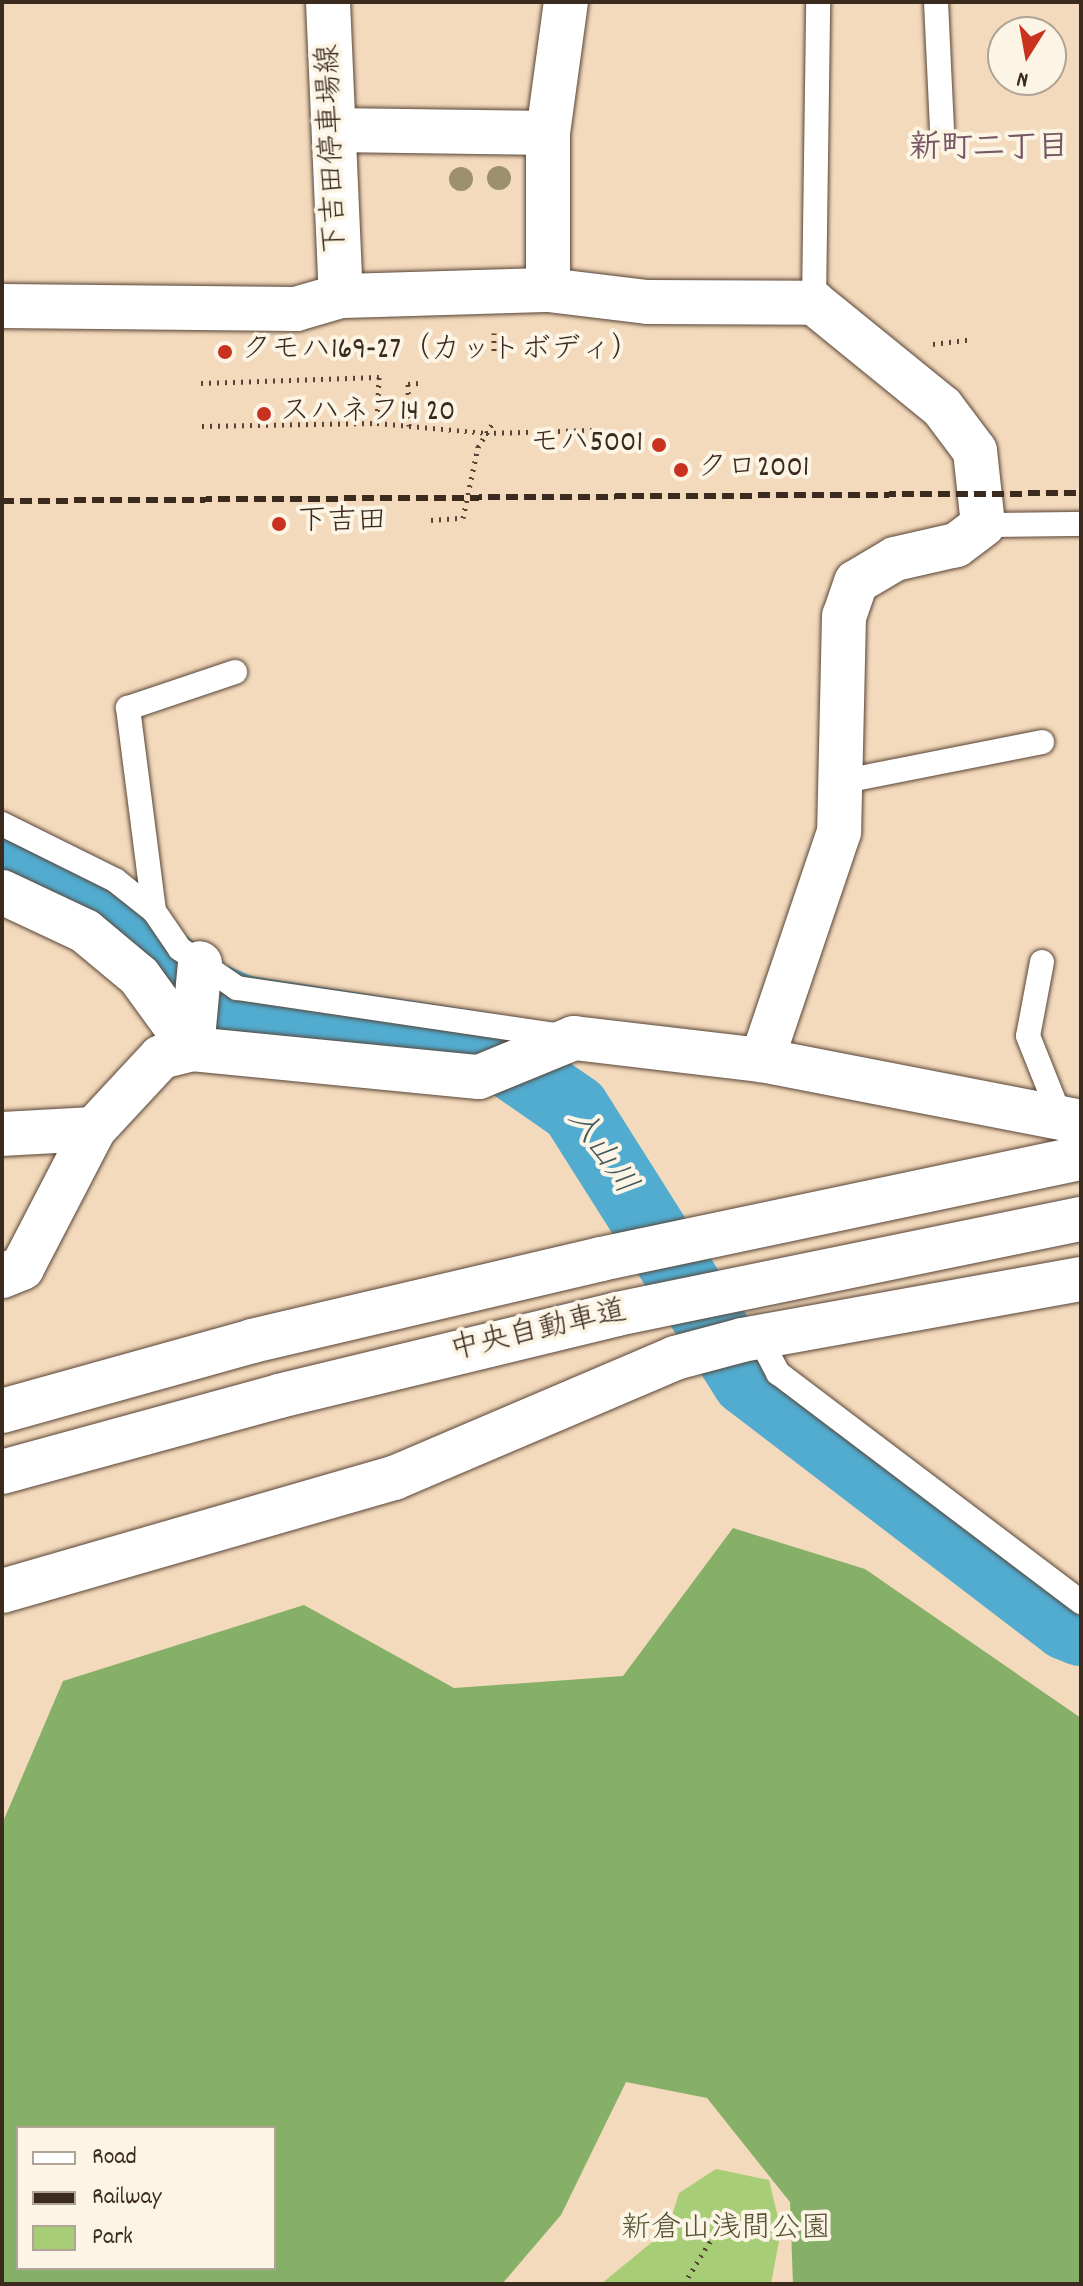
<!DOCTYPE html>
<html>
<head>
<meta charset="utf-8">
<style>
  body { margin:0 }
  #map { position:relative; width:1083px; height:2286px; overflow:hidden; background:#f4dabc; font-family:Dekko,"Klee One",sans-serif }
  div>[style] { position:absolute }
  .green>* { inset:0; background:#a8cd77 }
  .forest>* { inset:0; background:#86b068 }
  .river>* { height:70px; margin:-35px; padding:0 35px; transform-origin:35px; border-radius:35px; background:#52acd0 }
  .path>* { height:5px; margin-top:-2.5px; transform-origin:0; background:repeating-linear-gradient(90deg,#574436 0 2px,transparent 0 8px) }
  .roads { filter:drop-shadow(0 0 2px #574436) drop-shadow(0 0 2px #574436) }
  .lane>* { height:24px; margin:-12px; padding:0 12px; transform-origin:12px; border-radius:12px; background:#fff }
  .street>* { height:44px; margin:-22px; padding:0 22px; transform-origin:22px; border-radius:22px; background:#fff }
  .secondary>* { height:44px; margin:-22px; padding:0 22px; transform-origin:22px; border-radius:22px; background:#fff }
  .highway>* { height:44px; margin:-22px; padding:0 22px; transform-origin:22px; border-radius:22px; background:#fff }
  .rail>* { height:6px; margin-top:-3px; transform-origin:0; background:repeating-linear-gradient(90deg,#3b2a1e 0 12px,transparent 0 18px) }
  .trees>* { width:24px; height:24px; margin:-12px; border-radius:50%; background:#9d9071 }
  .dots>* { width:22px; height:22px; translate:-50% -50%; box-sizing:border-box; border:4px solid #fcf5e5; border-radius:50% }
  span { translate:-50% -50%; white-space:nowrap; text-align:center; line-height:1.15; -webkit-text-stroke:8px #fcf5e5; paint-order:stroke }
  .street-label { font-size:30px; color:#3b2a1e }
  .poi-label { font-size:30px; color:#3b2a1e }
  .left { translate:0 -50%; text-align:left }
  .right { translate:-100% -50%; text-align:right }
  .park-label { font-size:30px; color:#565334 }
  .neighbourhood-label { font-size:32px; color:#755662; font-weight:700 }
  .water-label { font-size:32px; color:#43585c; font-style:italic }
  .frame { position:absolute; inset:0; border:4px solid #3b2a1e; pointer-events:none }
  .legend { position:absolute; left:16px; top:2126px; width:260px; height:144px; box-sizing:border-box; background:#fcf5e5; border:2px solid #afa495; margin:0; padding:10px 14px; list-style:none; font-size:24px; color:#3b2a1e }
  .legend li { display:flex; align-items:center; gap:16px; height:40px }
  .legend b { width:40px; border:2px solid #afa495 }
  .north { position:absolute; left:987px; top:16px; width:80px; height:80px; box-sizing:border-box; background:#fcf5e5; border:2px solid #afa495; border-radius:50%; rotate:191deg; font-size:22px; font-weight:700; line-height:32px; text-align:center; color:#3b2a1e }
  .north::after { content:''; display:block; margin:auto; width:28px; height:36px; background:#c8321e; clip-path:polygon(50% 0,100% 100%,50% 72%,0 100%) }
</style>
</head>
<body>
<div id="map">
  <div class="green">
    <i style="clip-path:polygon(716px 2169px,769px 2180px,781px 2230px,771px 2284px,601px 2284px,668px 2229px,679px 2193px)"></i>
  </div>
  <div class="forest">
    <i style="clip-path:polygon(evenodd,733px 1528px,865px 1569px,1081px 1718px,1081px 2284px,793px 2284px,790px 2202px,707px 2098px,626px 2082px,561px 2215px,502px 2284px,2px 2284px,2px 1824px,63px 1681px,304px 1605px,454px 1688px,623px 1676px,733px 1528px,18px 2128px,274px 2128px,274px 2268px,18px 2268px,18px 2128px)"></i>
  </div>
  <div class="river">
    <i style="left:2px;top:859px;width:112px;rotate:27.7deg"></i>
    <i style="left:101px;top:911px;width:128px;rotate:39.3deg"></i>
    <i style="left:200px;top:992px;width:46px;rotate:23.2deg"></i>
    <i style="left:242px;top:1010px;width:248px;rotate:8.8deg"></i>
    <i style="left:487px;top:1048px;width:107px;rotate:34.7deg"></i>
    <i style="left:575px;top:1109px;width:322px;rotate:57.7deg"></i>
    <i style="left:747px;top:1381px;width:402px;rotate:37.4deg"></i>
    <i style="left:1066px;top:1625px;width:16px;rotate:22deg"></i>
  </div>
  <div class="path">
    <i style="left:494px;top:333px;width:23px;rotate:90deg"></i>
    <i style="left:933px;top:344px;width:39px;rotate:-7deg"></i>
    <i style="left:201px;top:383px;width:178px;rotate:-1.9deg"></i>
    <i style="left:379px;top:377px;width:46px;rotate:92.5deg"></i>
    <i style="left:377px;top:423px;width:109px;rotate:5.2deg"></i>
    <i style="left:486px;top:433px;width:106px;rotate:-1.6deg"></i>
    <i style="left:202px;top:426px;width:175px;rotate:-1deg"></i>
    <i style="left:409px;top:426px;width:42px;rotate:-91.4deg"></i>
    <i style="left:408px;top:384px;width:10px;rotate:-6deg"></i>
    <i style="left:431px;top:520px;width:32px;rotate:-4deg"></i>
    <i style="left:463px;top:518px;width:73px;rotate:-78.1deg"></i>
    <i style="left:478px;top:447px;width:28px;rotate:-58deg"></i>
    <i style="left:684px;top:2284px;width:57px;rotate:-58.5deg"></i>
  </div>
  <div class="roads">
    <div class="lane">
      <i style="left:936px;top:2px;width:126px;rotate:87.3deg"></i>
      <i style="left:814px;top:303px;width:301px;rotate:-89.2deg"></i>
      <i style="left:983px;top:525px;width:98px;rotate:-0.6deg"></i>
      <i style="left:840px;top:782px;width:206px;rotate:-11.2deg"></i>
      <i style="left:2px;top:824px;width:126px;rotate:26.4deg"></i>
      <i style="left:115px;top:880px;width:50px;rotate:38.5deg"></i>
      <i style="left:154px;top:911px;width:46px;rotate:55.6deg"></i>
      <i style="left:180px;top:949px;width:69px;rotate:34.4deg"></i>
      <i style="left:237px;top:988px;width:331px;rotate:8.4deg"></i>
      <i style="left:154px;top:911px;width:205px;rotate:-97.3deg"></i>
      <i style="left:128px;top:708px;width:113px;rotate:-18.6deg"></i>
      <i style="left:1042px;top:962px;width:75px;rotate:100.7deg"></i>
      <i style="left:1028px;top:1036px;width:81px;rotate:68.2deg"></i>
      <i style="left:759px;top:1337px;width:41px;rotate:62.2deg"></i>
      <i style="left:778px;top:1373px;width:380px;rotate:37.1deg"></i>
    </div>
    <div class="street">
      <i style="left:548px;top:133px;width:132px;rotate:-82.2deg"></i>
      <i style="left:548px;top:290px;width:100px;rotate:6.9deg"></i>
      <i style="left:647px;top:302px;width:167px;rotate:0.3deg"></i>
      <i style="left:814px;top:303px;width:165px;rotate:39.1deg"></i>
      <i style="left:942px;top:407px;width:55px;rotate:53.1deg"></i>
      <i style="left:975px;top:451px;width:74px;rotate:83.8deg"></i>
      <i style="left:983px;top:525px;width:34px;rotate:143deg"></i>
      <i style="left:956px;top:545px;width:63px;rotate:167.1deg"></i>
      <i style="left:895px;top:559px;width:45px;rotate:149.5deg"></i>
      <i style="left:856px;top:582px;width:36px;rotate:109deg"></i>
      <i style="left:844px;top:616px;width:216px;rotate:91.3deg"></i>
      <i style="left:839px;top:832px;width:241px;rotate:108.7deg"></i>
      <i style="left:2px;top:306px;width:294px;rotate:0.6deg"></i>
      <i style="left:296px;top:309px;width:47px;rotate:-16.1deg"></i>
      <i style="left:2px;top:892px;width:92px;rotate:25.2deg"></i>
      <i style="left:85px;top:931px;width:70px;rotate:39.8deg"></i>
      <i style="left:139px;top:976px;width:90px;rotate:54deg"></i>
      <i style="left:192px;top:1049px;width:86px;rotate:-84.7deg"></i>
      <i style="left:2px;top:1134px;width:92px;rotate:-3.1deg"></i>
      <i style="left:2px;top:1276px;width:22px;rotate:-22deg"></i>
      <i style="left:22px;top:1268px;width:157px;rotate:-62.6deg"></i>
      <i style="left:94px;top:1129px;width:98px;rotate:-47.1deg"></i>
      <i style="left:161px;top:1057px;width:32px;rotate:-14deg"></i>
      <i style="left:192px;top:1049px;width:288px;rotate:5.6deg"></i>
      <i style="left:479px;top:1077px;width:103px;rotate:-22.3deg"></i>
      <i style="left:574px;top:1038px;width:189px;rotate:6.7deg"></i>
      <i style="left:762px;top:1060px;width:325px;rotate:11deg"></i>
      <i style="left:2px;top:1591px;width:408px;rotate:-16.1deg"></i>
      <i style="left:394px;top:1478px;width:306px;rotate:-23.1deg"></i>
      <i style="left:675px;top:1358px;width:69px;rotate:-15deg"></i>
      <i style="left:742px;top:1340px;width:344px;rotate:-10.2deg"></i>
    </div>
    <div class="secondary">
      <i style="left:328px;top:2px;width:294px;rotate:87.5deg"></i>
      <i style="left:341px;top:296px;width:207px;rotate:-1.7deg"></i>
      <i style="left:548px;top:290px;width:157px;rotate:-90deg"></i>
      <i style="left:548px;top:133px;width:212px;rotate:-179.2deg"></i>
    </div>
    <div class="highway">
      <i style="left:2px;top:1411px;width:260px;rotate:-15.6deg"></i>
      <i style="left:252px;top:1341px;width:359px;rotate:-13.2deg"></i>
      <i style="left:601px;top:1259px;width:491px;rotate:-11.9deg"></i>
      <i style="left:2px;top:1472px;width:287px;rotate:-15.3deg"></i>
      <i style="left:279px;top:1396px;width:348px;rotate:-13.6deg"></i>
      <i style="left:617px;top:1314px;width:474px;rotate:-11.6deg"></i>
    </div>
  </div>
  <div class="rail">
    <i style="left:2px;top:501px;width:1079px;rotate:-0.42deg"></i>
  </div>
  <div class="trees">
    <i style="left:499px;top:178px"></i>
    <i style="left:461px;top:179px"></i>
  </div>
  <div class="dots">
    <i style="left:225px;top:352px;background:#c8321e"></i>
    <i style="left:264px;top:414px;background:#c8321e"></i>
    <i style="left:659px;top:445px;background:#c8321e"></i>
    <i style="left:681px;top:470px;background:#c8321e"></i>
    <i style="left:279px;top:524px;background:#c8321e"></i>
  </div>
  <div class="street-label">
    <span style="left:335px;top:149px;rotate:-92deg">下吉田停車場線</span>
    <span style="left:539px;top:1333px;rotate:-13deg">中央自動車道</span>
  </div>
  <div class="poi-label">
    <span class="left" style="left:241px;top:352px">クモハ169-27（カットボディ）</span>
    <span class="left" style="left:280px;top:414px">スハネフ14 20</span>
    <span class="right" style="left:643px;top:445px">モハ5001</span>
    <span class="left" style="left:697px;top:470px">クロ2001</span>
    <span class="left" style="left:297px;top:524px">下吉田</span>
  </div>
  <div class="park-label">
    <span style="left:726px;top:2231px">新倉山浅間公園</span>
  </div>
  <div class="neighbourhood-label">
    <span style="left:989px;top:150px">新町二丁目</span>
  </div>
  <div class="water-label">
    <span style="left:600px;top:1153px;rotate:55deg">入山川</span>
  </div>
  <div class="frame"></div>
  <ul class="legend">
  <li><b style="height:10px;background:#fff"></b>Road</li>
  <li><b style="height:10px;background:#3b2a1e"></b>Railway</li>
  <li><b style="height:22px;background:#a8cd77"></b>Park</li>
  </ul>
  <div class="north">N</div>
</div>
</body>
</html>
